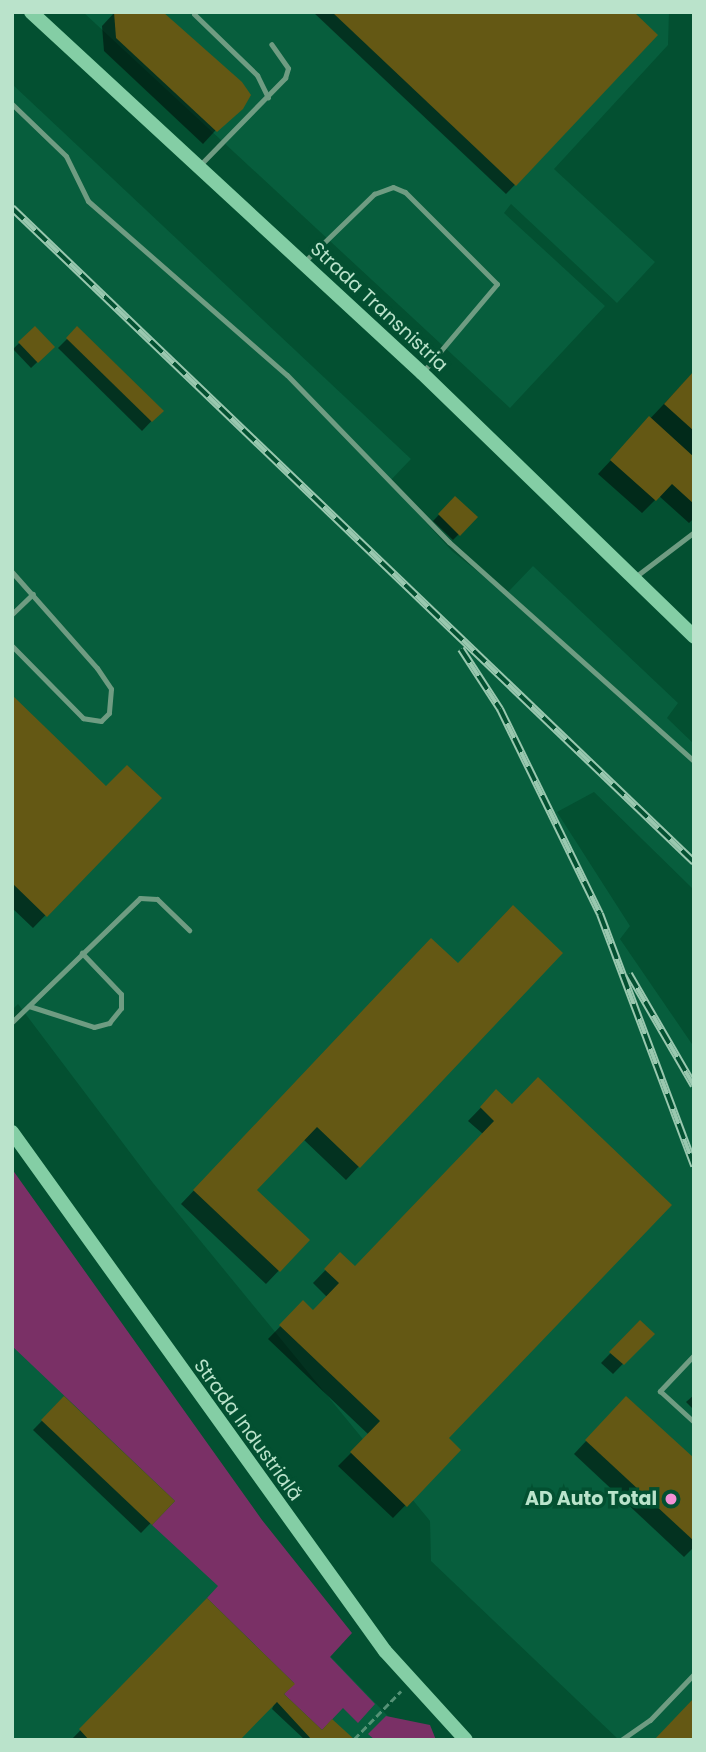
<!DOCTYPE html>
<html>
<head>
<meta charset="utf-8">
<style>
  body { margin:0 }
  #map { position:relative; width:706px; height:1752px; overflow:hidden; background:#035031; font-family:Poppins,sans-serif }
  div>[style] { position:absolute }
  .built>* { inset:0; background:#075e3d }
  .green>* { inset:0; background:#7a3066 }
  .shadow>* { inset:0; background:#0007 }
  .building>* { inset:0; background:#645814 }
  .path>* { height:2.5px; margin-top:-1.25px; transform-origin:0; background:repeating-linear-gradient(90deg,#559276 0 7px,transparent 0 10.5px) }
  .lane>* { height:5px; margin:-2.5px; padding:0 2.5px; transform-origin:2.5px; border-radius:2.5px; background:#6f9c82 }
  .secondary>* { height:14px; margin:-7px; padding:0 7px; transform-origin:7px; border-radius:7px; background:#84cea5 }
  .rail>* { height:8px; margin-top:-4px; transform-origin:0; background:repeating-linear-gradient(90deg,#035031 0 16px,#99c8af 0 32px); box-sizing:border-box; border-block:2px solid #99c8af }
  .dots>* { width:19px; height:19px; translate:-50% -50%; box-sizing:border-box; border:4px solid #035031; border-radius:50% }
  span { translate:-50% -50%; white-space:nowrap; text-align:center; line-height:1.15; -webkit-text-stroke:7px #035031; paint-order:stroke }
  .street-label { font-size:19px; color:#bae3cb }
  .poi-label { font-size:19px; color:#bae3cb; font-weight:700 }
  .right { translate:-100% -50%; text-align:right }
  .frame { position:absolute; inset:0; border:14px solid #bae3cb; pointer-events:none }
</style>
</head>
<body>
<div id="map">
  <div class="built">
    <i style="clip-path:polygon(83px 12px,669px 12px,668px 45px,554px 169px,655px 262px,617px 303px,511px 204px,504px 213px,605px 306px,510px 408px)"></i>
    <i style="clip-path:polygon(12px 84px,411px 459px,389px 482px,452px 551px,506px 594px,533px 566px,678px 703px,667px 718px,694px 744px,694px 890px,594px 792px,557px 812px,630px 926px,620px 939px,694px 1047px,694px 1740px,619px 1740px,431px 1561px,430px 1521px,153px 1183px,18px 1004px,12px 1010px)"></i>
    <i style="clip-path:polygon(12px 1201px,330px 1656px,411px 1740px,12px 1740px)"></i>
  </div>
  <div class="green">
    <i style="clip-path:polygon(12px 1169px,262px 1520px,352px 1633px,330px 1657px,375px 1704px,358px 1723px,343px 1708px,322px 1730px,284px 1694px,294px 1683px,207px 1598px,218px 1586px,152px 1525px,175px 1501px,12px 1346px)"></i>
    <i style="clip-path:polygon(386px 1716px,430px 1725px,436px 1740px,375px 1740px,368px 1734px)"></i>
  </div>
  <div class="shadow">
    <i style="clip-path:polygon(115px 12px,248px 95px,203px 144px,104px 51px,102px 26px)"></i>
    <i style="clip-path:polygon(313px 12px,631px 12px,656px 35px,506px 194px)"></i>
    <i style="clip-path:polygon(35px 328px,53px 347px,31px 368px,13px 349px)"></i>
    <i style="clip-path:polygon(77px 329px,161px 411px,142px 431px,58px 348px)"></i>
    <i style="clip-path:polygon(694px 372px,694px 518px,689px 523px,659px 496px,642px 513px,598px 474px)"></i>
    <i style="clip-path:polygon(455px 498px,475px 518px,453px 540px,433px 521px)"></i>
    <i style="clip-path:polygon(12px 698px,106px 788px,159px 798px,33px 928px,12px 908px)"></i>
    <i style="clip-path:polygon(419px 953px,458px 965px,561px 953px,346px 1180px,303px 1139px,255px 1190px,308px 1240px,266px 1284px,181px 1204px)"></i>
    <i style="clip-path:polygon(496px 1092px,512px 1106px,446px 1438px,459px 1450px,393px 1518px,338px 1466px,369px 1435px,268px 1339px,303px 1303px,313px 1312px,327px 1297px,313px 1283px,340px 1255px,355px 1268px,483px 1134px,468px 1121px)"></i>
    <i style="clip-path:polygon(640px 1323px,652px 1334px,613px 1374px,601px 1363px)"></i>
    <i style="clip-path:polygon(694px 1395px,694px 1410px,686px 1402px)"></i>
    <i style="clip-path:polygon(64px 1398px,172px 1501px,141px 1533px,33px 1430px)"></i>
    <i style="clip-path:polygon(614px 1411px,694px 1460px,694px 1547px,684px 1557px,574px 1454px)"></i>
    <i style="clip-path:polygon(207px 1601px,282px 1694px,321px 1732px,305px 1740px,272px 1709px,276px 1700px,237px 1740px,71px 1740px)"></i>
  </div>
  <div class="building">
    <i style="clip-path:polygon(114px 12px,163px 12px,242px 82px,251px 95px,243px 109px,217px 132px,116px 38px)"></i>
    <i style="clip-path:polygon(332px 12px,634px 12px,658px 35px,516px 186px)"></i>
    <i style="clip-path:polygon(35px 326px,55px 347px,38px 363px,18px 342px)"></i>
    <i style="clip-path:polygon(77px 326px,164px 411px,152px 422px,66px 338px)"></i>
    <i style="clip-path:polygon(694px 371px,694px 431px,664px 404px)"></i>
    <i style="clip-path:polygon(649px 416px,694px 457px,694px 504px,672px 484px,656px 501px,610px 460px)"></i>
    <i style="clip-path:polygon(455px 496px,478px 517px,460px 536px,438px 514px)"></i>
    <i style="clip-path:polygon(12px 695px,106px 786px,127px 765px,162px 798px,47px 917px,12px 883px)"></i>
    <i style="clip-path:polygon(513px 905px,563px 953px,360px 1168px,317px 1127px,257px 1190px,310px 1240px,280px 1272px,193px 1190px,431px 938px,458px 963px)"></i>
    <i style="clip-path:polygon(538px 1077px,672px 1205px,449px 1438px,461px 1450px,407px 1507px,350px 1452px,380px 1421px,279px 1325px,303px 1300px,313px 1310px,339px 1283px,324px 1269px,340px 1252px,355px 1266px,494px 1121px,480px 1107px,496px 1089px,512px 1104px)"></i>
    <i style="clip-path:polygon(640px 1320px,655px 1334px,624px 1365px,609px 1352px)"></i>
    <i style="clip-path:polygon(64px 1396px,175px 1501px,152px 1525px,41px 1420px)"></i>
    <i style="clip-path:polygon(626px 1396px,694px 1458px,694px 1541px,585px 1440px)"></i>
    <i style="clip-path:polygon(207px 1598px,295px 1684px,284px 1694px,322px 1730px,332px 1719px,355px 1740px,312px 1740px,277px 1702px,240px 1740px,89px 1740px,79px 1729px)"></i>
    <i style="clip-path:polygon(694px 1698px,694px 1740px,654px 1740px)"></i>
  </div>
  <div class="path">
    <i style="left:354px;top:1739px;width:67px;rotate:-45.6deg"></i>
  </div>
  <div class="lane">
    <i style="left:194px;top:14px;width:88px;rotate:44.1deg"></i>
    <i style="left:257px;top:75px;width:25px;rotate:64deg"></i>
    <i style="left:12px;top:104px;width:75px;rotate:43.9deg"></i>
    <i style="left:66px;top:156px;width:50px;rotate:63.9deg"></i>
    <i style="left:88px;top:201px;width:264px;rotate:41.2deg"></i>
    <i style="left:287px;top:375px;width:233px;rotate:45.9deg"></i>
    <i style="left:449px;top:542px;width:329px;rotate:41.8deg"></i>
    <i style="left:200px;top:165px;width:122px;rotate:-45.7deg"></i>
    <i style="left:285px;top:78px;width:10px;rotate:-73deg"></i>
    <i style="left:288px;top:68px;width:29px;rotate:-125deg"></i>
    <i style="left:304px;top:262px;width:98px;rotate:-44.2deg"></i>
    <i style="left:374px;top:194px;width:20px;rotate:-20deg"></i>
    <i style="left:393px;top:187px;width:13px;rotate:23deg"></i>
    <i style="left:405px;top:192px;width:130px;rotate:45deg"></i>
    <i style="left:497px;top:284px;width:116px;rotate:130.1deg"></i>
    <i style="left:12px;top:572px;width:128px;rotate:48.5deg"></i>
    <i style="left:97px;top:668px;width:25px;rotate:56deg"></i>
    <i style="left:111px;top:689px;width:24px;rotate:95deg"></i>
    <i style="left:109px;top:713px;width:11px;rotate:135deg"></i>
    <i style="left:101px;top:721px;width:18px;rotate:-171deg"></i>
    <i style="left:83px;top:718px;width:101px;rotate:-134.6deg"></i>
    <i style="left:635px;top:577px;width:74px;rotate:-37.3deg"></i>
    <i style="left:12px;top:614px;width:29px;rotate:-44deg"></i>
    <i style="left:29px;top:1006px;width:68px;rotate:17.9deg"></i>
    <i style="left:94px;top:1027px;width:16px;rotate:-15deg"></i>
    <i style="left:109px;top:1023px;width:19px;rotate:-51deg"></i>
    <i style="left:121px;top:1008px;width:14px;rotate:-90deg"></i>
    <i style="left:121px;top:994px;width:57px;rotate:-133.6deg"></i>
    <i style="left:12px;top:1022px;width:178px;rotate:-44.1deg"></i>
    <i style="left:140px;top:898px;width:17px;rotate:3deg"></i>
    <i style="left:157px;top:899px;width:45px;rotate:44.1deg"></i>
    <i style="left:694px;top:1257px;width:23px;rotate:90deg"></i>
    <i style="left:694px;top:1355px;width:50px;rotate:133.4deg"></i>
    <i style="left:660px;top:1391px;width:46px;rotate:42.4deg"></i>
    <i style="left:621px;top:1740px;width:35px;rotate:-35deg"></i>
    <i style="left:650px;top:1720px;width:64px;rotate:-46.3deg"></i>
  </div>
  <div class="secondary">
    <i style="left:31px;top:12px;width:532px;rotate:42.72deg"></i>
    <i style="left:422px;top:373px;width:379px;rotate:44.1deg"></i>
    <i style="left:12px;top:1132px;width:639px;rotate:54.3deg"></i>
    <i style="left:385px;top:1651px;width:120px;rotate:47.7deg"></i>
  </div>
  <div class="rail">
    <i style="left:12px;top:208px;width:945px;rotate:43.8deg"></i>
    <i style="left:461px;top:649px;width:72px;rotate:57deg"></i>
    <i style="left:500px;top:709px;width:228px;rotate:64deg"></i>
    <i style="left:600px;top:914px;width:269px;rotate:69.5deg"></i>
    <i style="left:629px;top:974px;width:129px;rotate:59.9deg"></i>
  </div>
  <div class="dots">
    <i style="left:671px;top:1499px;background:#f391d6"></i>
  </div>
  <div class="street-label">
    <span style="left:379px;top:307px;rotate:43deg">Strada Transnistria</span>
    <span style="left:248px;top:1430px;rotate:54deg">Strada Industrială</span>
  </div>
  <div class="poi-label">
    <span class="right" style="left:657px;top:1499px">AD Auto Total</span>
  </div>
  <div class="frame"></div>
</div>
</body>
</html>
